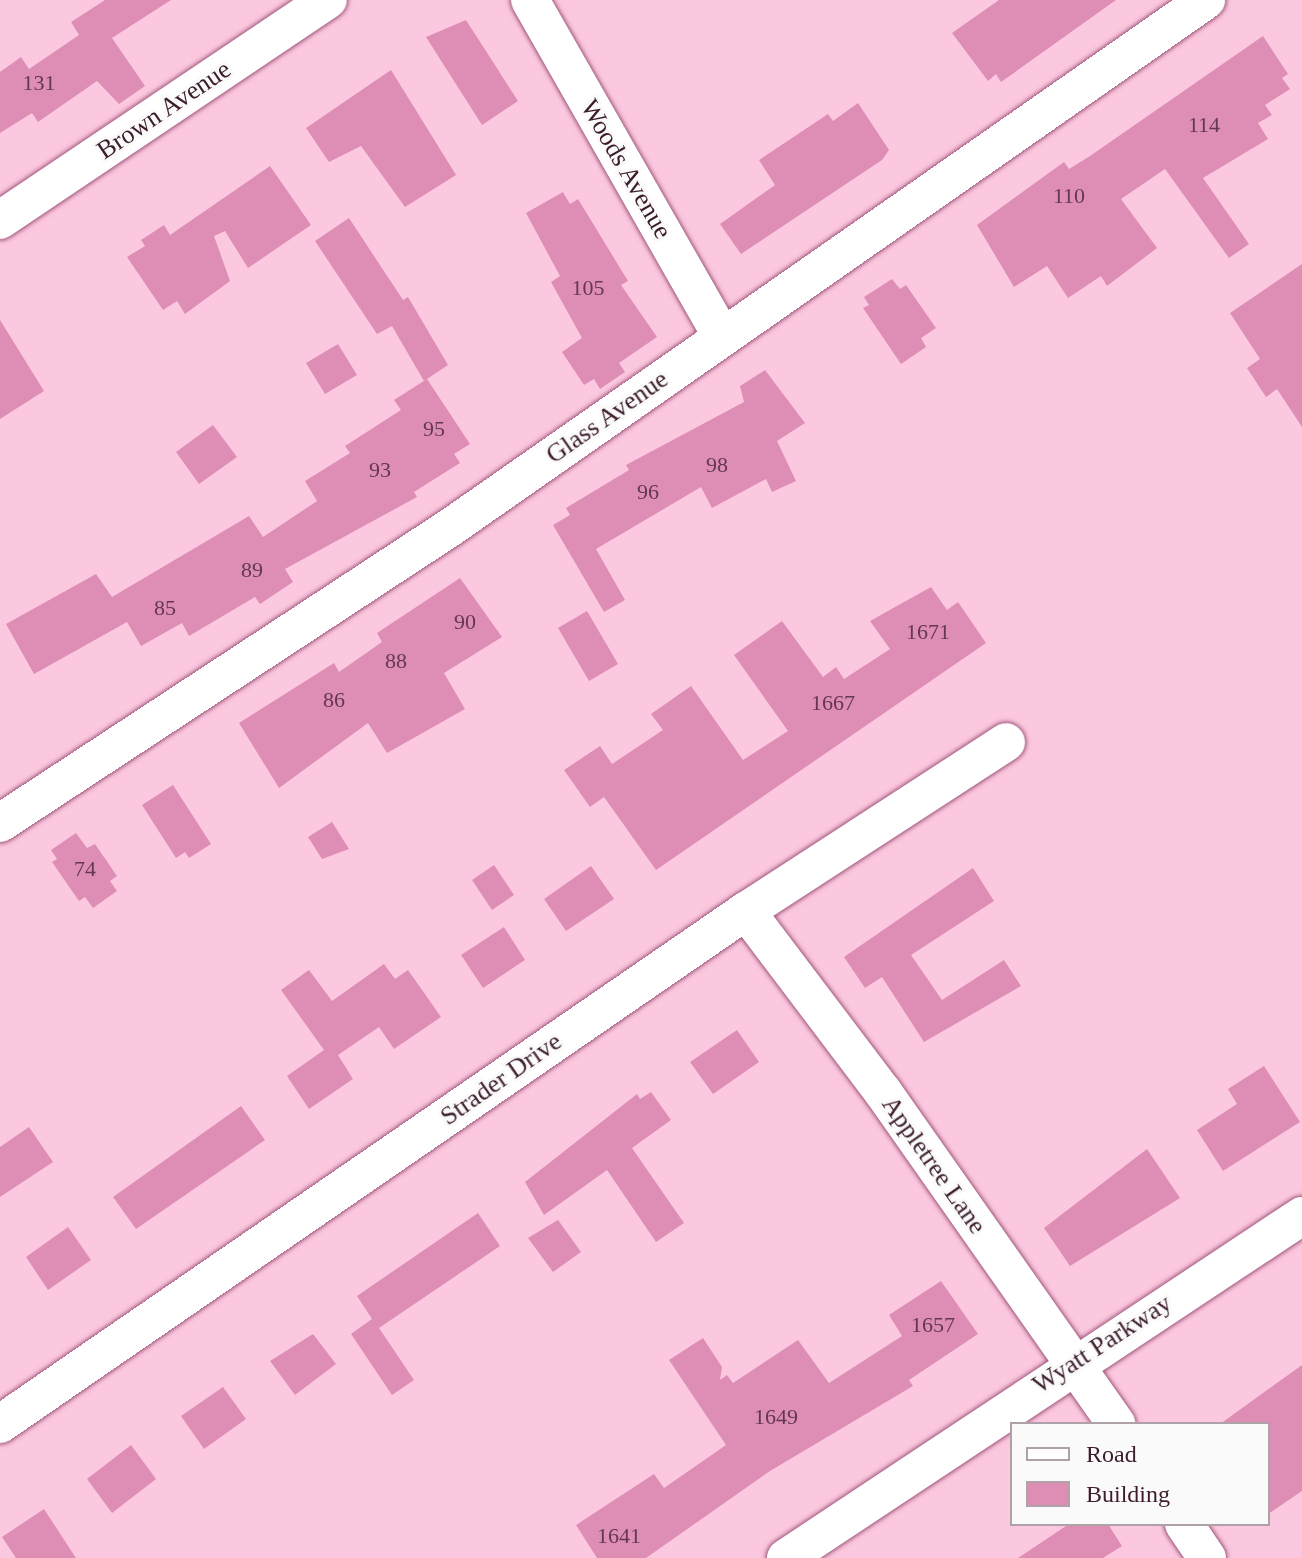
<!DOCTYPE html>
<html>
<head>
<meta charset="utf-8">
<style>
  body { margin:0 }
  #map { position:relative; width:1302px; height:1558px; overflow:hidden; background:#fbc8df; font-family:Georgia,serif }
  div>[style] { position:absolute }
  .building>* { inset:0; background:#de8eb5 }
  .roads { filter:drop-shadow(0 0 2px #a1567c) drop-shadow(0 0 2px #a1567c) }
  .street>* { height:38px; margin:-19px; padding:0 19px; transform-origin:19px; border-radius:19px; background:#fff }
  span { translate:-50% -50%; white-space:nowrap; text-align:center; line-height:1.15; -webkit-text-stroke:6px #fafafa; paint-order:stroke }
  .number-label { font-size:22px; color:#64384e }
  .number-label span { -webkit-text-stroke-width:0 }
  .street-label { font-size:26px; color:#3c1c2c }
  .legend { position:absolute; left:1010px; top:1422px; width:260px; height:104px; box-sizing:border-box; background:#fafafa; border:2px solid #aea1a8; margin:0; padding:10px 14px; list-style:none; font-size:24px; color:#3c1c2c }
  .legend li { display:flex; align-items:center; gap:16px; height:40px }
  .legend b { width:40px; border:2px solid #aea1a8 }
</style>
</head>
<body>
<div id="map">
  <div class="building">
    <i style="clip-path:polygon(105px 0,171px 0,112px 38px,145px 86px,119px 104px,97px 81px,38px 122px,32px 113px,0 133px,0 72px,21px 57px,29px 69px,79px 35px,71px 22px)"></i>
    <i style="clip-path:polygon(999px 0,1116px 0,1001px 82px,996px 74px,988px 81px,952px 33px)"></i>
    <i style="clip-path:polygon(466px 20px,518px 101px,482px 125px,426px 37px)"></i>
    <i style="clip-path:polygon(1263px 36px,1288px 74px,1282px 78px,1290px 89px,1265px 105px,1272px 115px,1258px 123px,1268px 139px,1203px 178px,1249px 244px,1229px 258px,1165px 169px,1121px 199px,1157px 248px,1107px 286px,1101px 276px,1068px 298px,1047px 266px,1014px 287px,977px 225px,1064px 162px,1069px 169px,1090px 156px)"></i>
    <i style="clip-path:polygon(391px 70px,456px 175px,405px 207px,361px 146px,329px 162px,306px 128px)"></i>
    <i style="clip-path:polygon(858px 103px,889px 150px,882px 160px,741px 254px,720px 224px,775px 185px,759px 160px,828px 114px,833px 121px)"></i>
    <i style="clip-path:polygon(270px 166px,311px 225px,248px 268px,225px 231px,214px 236px,230px 281px,185px 314px,177px 301px,163px 310px,127px 257px,145px 246px,141px 240px,164px 225px,170px 235px)"></i>
    <i style="clip-path:polygon(563px 192px,570px 204px,578px 199px,628px 281px,621px 285px,657px 337px,619px 363px,625px 372px,600px 389px,594px 379px,584px 385px,562px 352px,582px 338px,551px 282px,560px 276px,526px 213px)"></i>
    <i style="clip-path:polygon(349px 218px,403px 300px,408px 297px,448px 365px,424px 381px,392px 326px,377px 334px,315px 241px)"></i>
    <i style="clip-path:polygon(1302px 264px,1302px 427px,1277px 389px,1266px 397px,1247px 368px,1260px 359px,1230px 313px)"></i>
    <i style="clip-path:polygon(892px 279px,900px 289px,906px 285px,936px 328px,921px 338px,926px 347px,901px 364px,863px 308px,869px 305px,864px 297px)"></i>
    <i style="clip-path:polygon(0 320px,44px 391px,0 419px)"></i>
    <i style="clip-path:polygon(338px 344px,357px 375px,325px 394px,306px 363px)"></i>
    <i style="clip-path:polygon(765px 370px,805px 423px,777px 441px,796px 481px,772px 492px,766px 479px,712px 508px,701px 487px,596px 549px,625px 600px,604px 612px,553px 525px,570px 515px,566px 508px,629px 470px,626px 465px,744px 402px,740px 386px)"></i>
    <i style="clip-path:polygon(427px 379px,470px 444px,454px 454px,460px 463px,414px 492px,417px 497px,285px 569px,293px 582px,260px 604px,255px 597px,189px 636px,182px 623px,141px 646px,127px 622px,34px 674px,6px 624px,96px 574px,112px 597px,249px 516px,263px 537px,317px 501px,305px 481px,350px 453px,345px 446px,401px 410px,394px 400px)"></i>
    <i style="clip-path:polygon(213px 425px,237px 457px,199px 484px,176px 452px)"></i>
    <i style="clip-path:polygon(460px 578px,502px 637px,444px 673px,465px 709px,387px 753px,368px 723px,279px 788px,239px 723px,334px 663px,339px 672px,382px 642px,377px 633px)"></i>
    <i style="clip-path:polygon(931px 587px,947px 610px,958px 602px,986px 643px,656px 870px,604px 797px,590px 807px,564px 770px,600px 746px,612px 764px,663px 730px,651px 714px,691px 686px,743px 760px,788px 731px,734px 655px,782px 621px,823px 677px,836px 667px,844px 679px,890px 649px,870px 621px)"></i>
    <i style="clip-path:polygon(587px 611px,618px 664px,589px 681px,558px 628px)"></i>
    <i style="clip-path:polygon(173px 785px,211px 844px,189px 858px,185px 852px,176px 858px,142px 805px)"></i>
    <i style="clip-path:polygon(332px 822px,349px 849px,322px 859px,308px 837px)"></i>
    <i style="clip-path:polygon(76px 833px,87px 848px,95px 844px,117px 876px,110px 881px,117px 891px,93px 908px,85px 897px,79px 901px,52px 862px,57px 859px,51px 850px)"></i>
    <i style="clip-path:polygon(494px 865px,514px 895px,492px 910px,472px 880px)"></i>
    <i style="clip-path:polygon(591px 866px,614px 899px,566px 931px,544px 899px)"></i>
    <i style="clip-path:polygon(973px 868px,994px 901px,911px 955px,942px 1000px,1004px 960px,1021px 986px,924px 1042px,882px 977px,865px 988px,844px 957px)"></i>
    <i style="clip-path:polygon(504px 927px,525px 960px,483px 988px,461px 955px)"></i>
    <i style="clip-path:polygon(384px 964px,395px 979px,408px 970px,441px 1017px,394px 1049px,379px 1027px,338px 1055px,353px 1079px,309px 1109px,287px 1076px,324px 1050px,281px 990px,309px 970px,332px 1001px)"></i>
    <i style="clip-path:polygon(737px 1030px,759px 1062px,713px 1094px,690px 1062px)"></i>
    <i style="clip-path:polygon(1264px 1066px,1300px 1122px,1223px 1171px,1197px 1130px,1237px 1104px,1228px 1089px)"></i>
    <i style="clip-path:polygon(651px 1092px,671px 1120px,632px 1148px,684px 1223px,656px 1242px,607px 1170px,544px 1215px,525px 1182px,637px 1094px,640px 1099px)"></i>
    <i style="clip-path:polygon(241px 1106px,265px 1140px,136px 1229px,113px 1197px)"></i>
    <i style="clip-path:polygon(29px 1127px,53px 1162px,0 1197px,0 1147px)"></i>
    <i style="clip-path:polygon(1147px 1149px,1180px 1198px,1070px 1266px,1044px 1228px)"></i>
    <i style="clip-path:polygon(478px 1213px,500px 1246px,379px 1328px,414px 1380px,392px 1395px,351px 1334px,372px 1319px,357px 1296px)"></i>
    <i style="clip-path:polygon(558px 1220px,581px 1252px,553px 1272px,528px 1238px)"></i>
    <i style="clip-path:polygon(68px 1227px,91px 1260px,48px 1290px,26px 1257px)"></i>
    <i style="clip-path:polygon(941px 1281px,978px 1334px,909px 1380px,913px 1386px,770px 1471px,646px 1558px,597px 1558px,576px 1525px,654px 1474px,664px 1488px,726px 1445px,669px 1360px,703px 1338px,722px 1367px,720px 1380px,727px 1375px,733px 1383px,798px 1340px,829px 1383px,902px 1336px,889px 1315px)"></i>
    <i style="clip-path:polygon(313px 1334px,336px 1364px,295px 1395px,270px 1361px)"></i>
    <i style="clip-path:polygon(1302px 1365px,1302px 1491px,1268px 1514px,1268px 1424px,1220px 1424px)"></i>
    <i style="clip-path:polygon(223px 1387px,246px 1419px,204px 1449px,181px 1416px)"></i>
    <i style="clip-path:polygon(131px 1445px,156px 1479px,112px 1513px,87px 1479px)"></i>
    <i style="clip-path:polygon(44px 1509px,76px 1558px,16px 1558px,2px 1537px)"></i>
    <i style="clip-path:polygon(1069px 1524px,1108px 1524px,1122px 1546px,1103px 1558px,1018px 1558px)"></i>
  </div>
  <div class="roads">
    <div class="street">
      <i style="left:530px;top:0;width:388px;rotate:60.3deg"></i>
      <i style="left:0;top:220px;width:395px;rotate:-33.9deg"></i>
      <i style="left:0;top:823px;width:539px;rotate:-33.28deg"></i>
      <i style="left:451px;top:527px;width:921px;rotate:-34.92deg"></i>
      <i style="left:746px;top:911px;width:227px;rotate:52.9deg"></i>
      <i style="left:883px;top:1092px;width:406px;rotate:54.9deg"></i>
      <i style="left:0;top:1424px;width:905px;rotate:-34.52deg"></i>
      <i style="left:746px;top:911px;width:310px;rotate:-33deg"></i>
      <i style="left:1184px;top:1524px;width:41px;rotate:55.9deg"></i>
      <i style="left:786px;top:1558px;width:619px;rotate:-33.54deg"></i>
    </div>
  </div>
  <div class="number-label">
    <span style="left:39px;top:83px">131</span>
    <span style="left:1204px;top:125px">114</span>
    <span style="left:1069px;top:196px">110</span>
    <span style="left:588px;top:288px">105</span>
    <span style="left:434px;top:429px">95</span>
    <span style="left:717px;top:465px">98</span>
    <span style="left:380px;top:470px">93</span>
    <span style="left:648px;top:492px">96</span>
    <span style="left:252px;top:570px">89</span>
    <span style="left:165px;top:608px">85</span>
    <span style="left:465px;top:622px">90</span>
    <span style="left:928px;top:632px">1671</span>
    <span style="left:396px;top:661px">88</span>
    <span style="left:334px;top:700px">86</span>
    <span style="left:833px;top:703px">1667</span>
    <span style="left:85px;top:869px">74</span>
    <span style="left:933px;top:1325px">1657</span>
    <span style="left:776px;top:1417px">1649</span>
    <span style="left:619px;top:1536px">1641</span>
  </div>
  <div class="street-label">
    <span style="left:164px;top:110px;rotate:-34deg">Brown Avenue</span>
    <span style="left:626px;top:169px;rotate:60deg">Woods Avenue</span>
    <span style="left:607px;top:417px;rotate:-35deg">Glass Avenue</span>
    <span style="left:501px;top:1079px;rotate:-35deg">Strader Drive</span>
    <span style="left:934px;top:1165px;rotate:55deg">Appletree Lane</span>
    <span style="left:1102px;top:1344px;rotate:-33deg">Wyatt Parkway</span>
  </div>
  <ul class="legend">
  <li><b style="height:10px;background:#fff"></b>Road</li>
  <li><b style="height:22px;background:#de8eb5"></b>Building</li>
  </ul>
</div>
</body>
</html>
